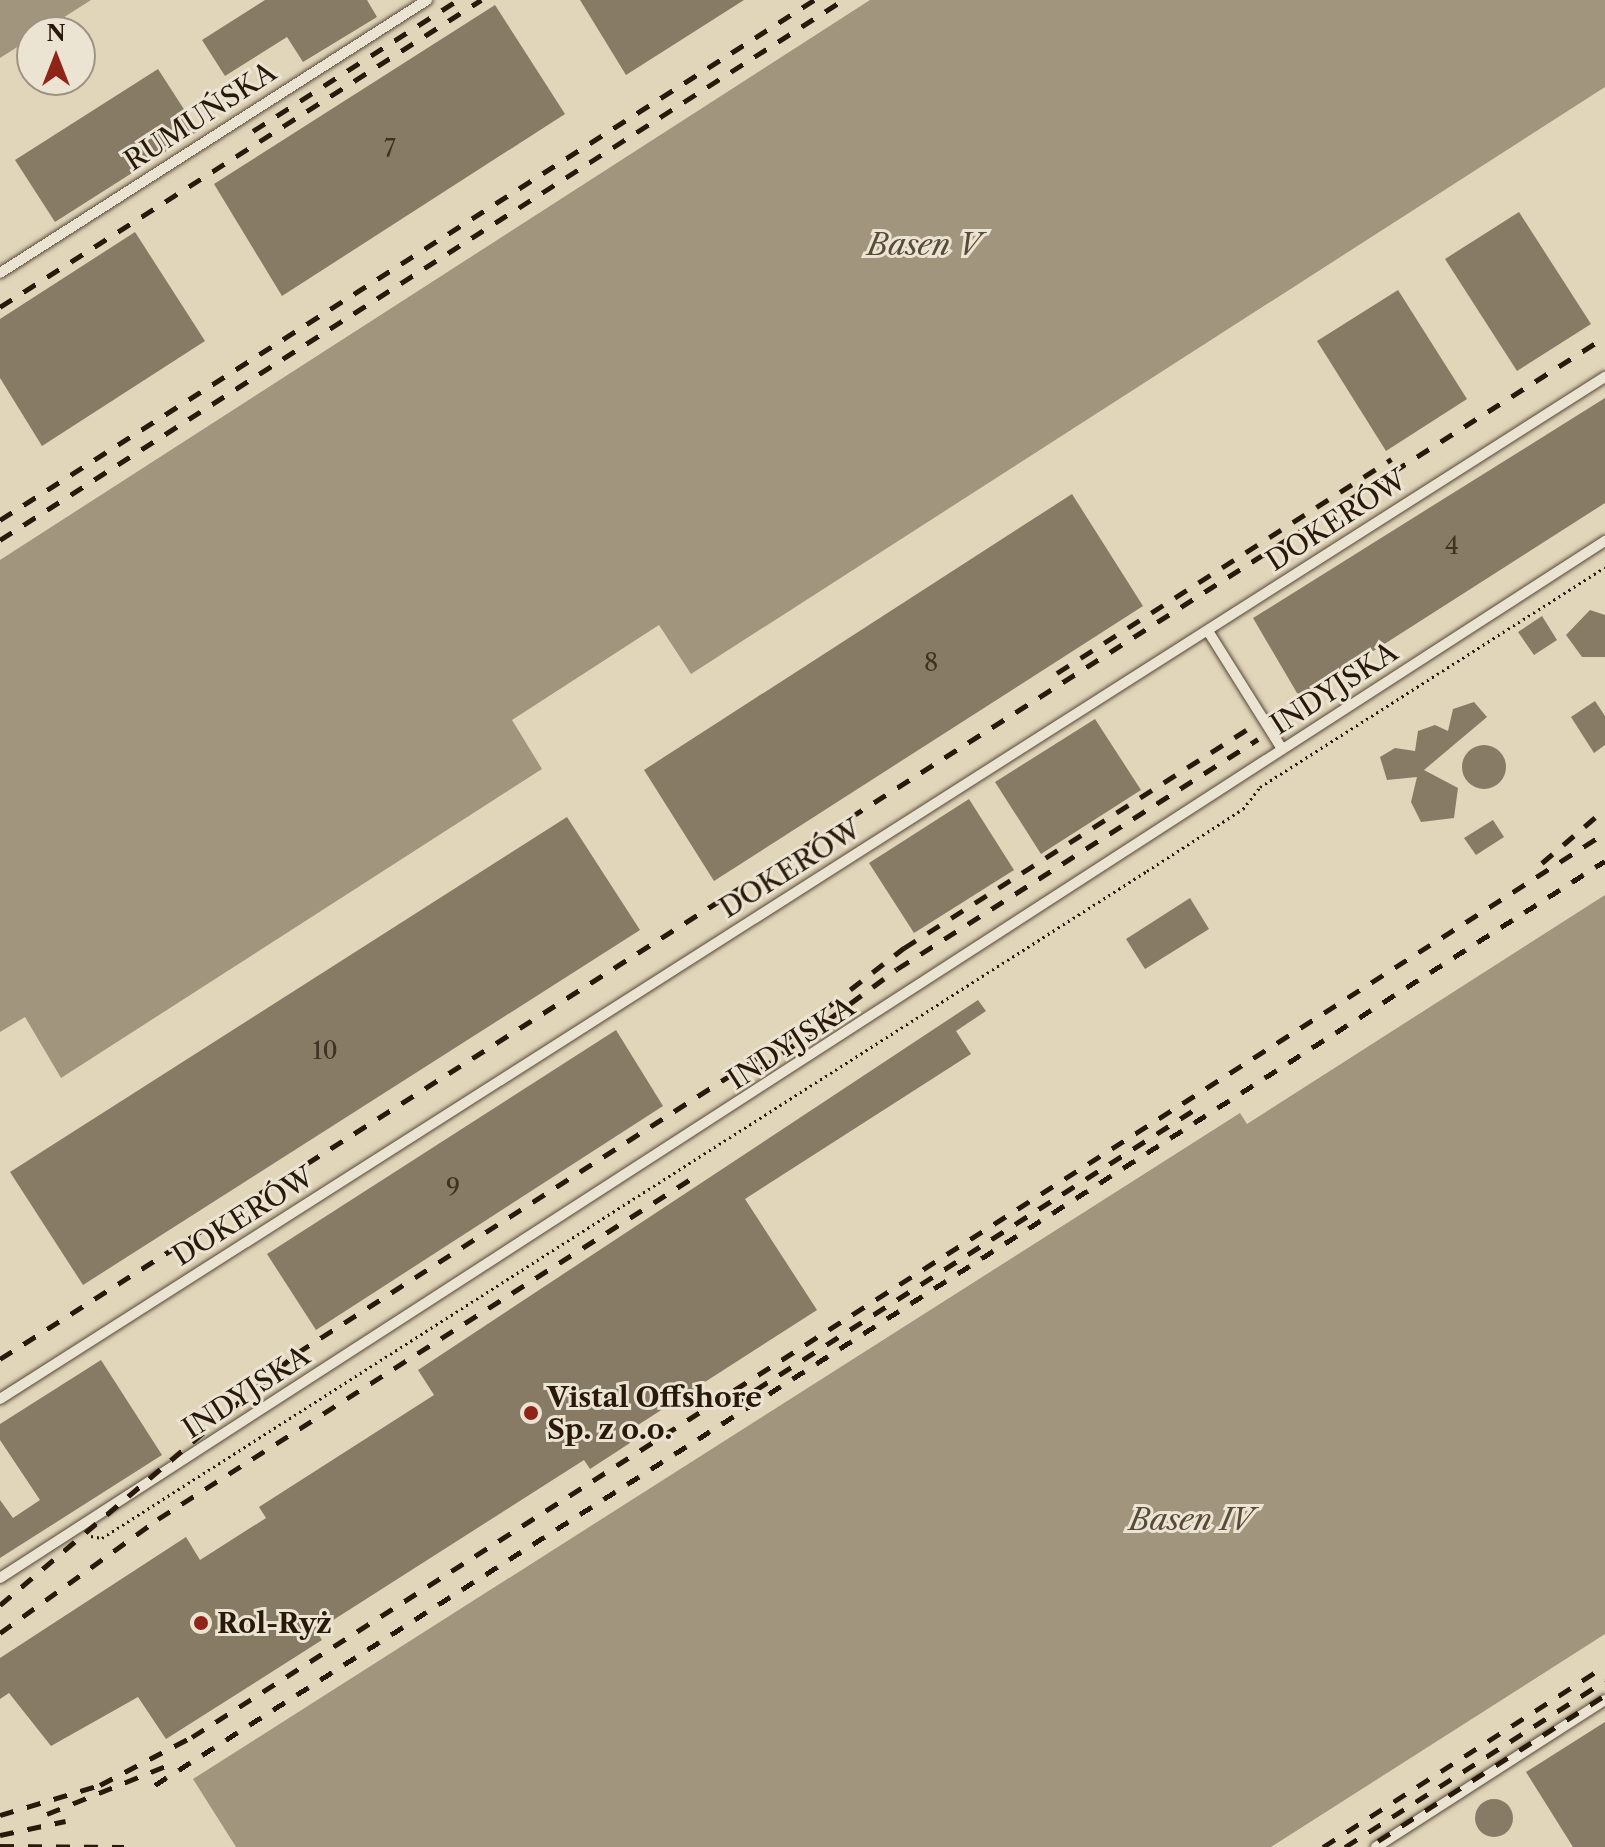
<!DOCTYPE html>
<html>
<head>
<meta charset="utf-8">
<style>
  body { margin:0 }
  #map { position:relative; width:1605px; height:1847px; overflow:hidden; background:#e1d5ba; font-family:"Libre Caslon Text",serif }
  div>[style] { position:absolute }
  .water>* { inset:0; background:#a2957e }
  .building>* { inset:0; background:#887b66 }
  .round { border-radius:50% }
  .path>* { height:3px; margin-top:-1.5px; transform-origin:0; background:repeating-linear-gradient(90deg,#28190b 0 2px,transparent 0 6px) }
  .roads { filter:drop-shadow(0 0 2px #564837) drop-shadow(0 0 2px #564837) }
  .lane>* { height:10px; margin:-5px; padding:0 5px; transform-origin:5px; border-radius:5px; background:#ece4d2 }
  .rail>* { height:5px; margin-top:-2.5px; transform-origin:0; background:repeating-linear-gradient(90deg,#28190b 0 14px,transparent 0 28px) }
  .dots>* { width:22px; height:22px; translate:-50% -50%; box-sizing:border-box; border:4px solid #ece4d2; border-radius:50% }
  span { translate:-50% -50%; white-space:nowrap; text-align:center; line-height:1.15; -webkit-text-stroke:6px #ece4d2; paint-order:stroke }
  .number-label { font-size:24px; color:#403222 }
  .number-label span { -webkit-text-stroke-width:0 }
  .street-label { font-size:28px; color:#28190b }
  .poi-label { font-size:28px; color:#28190b; font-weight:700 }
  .left { translate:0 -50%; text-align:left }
  .water-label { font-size:30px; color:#594b39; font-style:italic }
  .north { position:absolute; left:16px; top:16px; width:80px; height:80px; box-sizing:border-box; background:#ece4d2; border:2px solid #9e9382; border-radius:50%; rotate:0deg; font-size:22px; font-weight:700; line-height:32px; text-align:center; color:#28190b }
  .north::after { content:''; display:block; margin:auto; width:28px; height:36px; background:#8f2418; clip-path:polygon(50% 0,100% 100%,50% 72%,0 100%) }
</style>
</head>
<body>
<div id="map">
  <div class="water">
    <i style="clip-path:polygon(0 0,91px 0,0 58px)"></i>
    <i style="clip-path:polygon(870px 0,1605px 0,1605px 87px,691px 674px,659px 625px,512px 720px,542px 769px,61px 1078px,25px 1017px,0 1032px,0 560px)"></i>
    <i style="clip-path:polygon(1605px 895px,1605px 1634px,1271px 1847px,236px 1847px,193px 1779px,1240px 1113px,1247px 1124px)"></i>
  </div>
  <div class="building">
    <i style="clip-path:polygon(265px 0,367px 0,377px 17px,303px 62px,287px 37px,225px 76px,202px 40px)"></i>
    <i style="clip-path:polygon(580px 0,744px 0,626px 75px)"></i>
    <i style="clip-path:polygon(495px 5px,565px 114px,282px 296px,214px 184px)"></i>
    <i style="clip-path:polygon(158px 69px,198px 131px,55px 222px,15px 160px)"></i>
    <i style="clip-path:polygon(1519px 212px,1591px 324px,1517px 371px,1445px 259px)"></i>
    <i style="clip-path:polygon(135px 232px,205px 341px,42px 446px,0 378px,0 319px)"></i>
    <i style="clip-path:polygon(1398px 290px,1467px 399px,1386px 451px,1317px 341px)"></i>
    <i style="clip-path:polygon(1605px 398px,1605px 503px,1303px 696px,1297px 693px,1253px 618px)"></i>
    <i style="clip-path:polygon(1072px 494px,1143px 606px,714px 881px,644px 770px)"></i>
    <i style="clip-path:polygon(1590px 610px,1605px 615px,1605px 657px,1582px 657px,1566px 635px)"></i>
    <i style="clip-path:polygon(1542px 616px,1557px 640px,1534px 655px,1518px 632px)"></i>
    <i style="clip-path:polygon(1595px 701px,1605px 716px,1605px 745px,1594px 753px,1571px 717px)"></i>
    <i style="clip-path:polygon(1474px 702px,1487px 717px,1424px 770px,1458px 788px,1454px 818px,1421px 822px,1411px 802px,1417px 777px,1387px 780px,1380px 757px,1395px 748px,1415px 751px,1418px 731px,1435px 725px,1448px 731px,1453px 709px)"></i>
    <i style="clip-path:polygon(1095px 719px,1141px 790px,1041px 854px,995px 782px)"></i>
    <i class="round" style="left:1462px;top:745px;width:44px;height:44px"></i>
    <i style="clip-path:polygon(969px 799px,1014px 870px,914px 933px,869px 863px)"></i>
    <i style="clip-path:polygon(567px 817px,640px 930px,83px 1285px,10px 1172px)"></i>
    <i style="clip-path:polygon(1493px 820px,1504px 837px,1476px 855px,1464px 838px)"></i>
    <i style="clip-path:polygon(1190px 898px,1209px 929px,1145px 969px,1126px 939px)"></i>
    <i style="clip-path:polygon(978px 1000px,986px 1011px,956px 1031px,971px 1054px,745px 1199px,817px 1310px,624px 1434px,630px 1443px,590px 1469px,584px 1460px,316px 1631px,322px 1640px,166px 1739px,138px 1697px,51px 1746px,9px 1693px,0 1699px,0 1658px,186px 1537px,200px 1560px,266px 1518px,259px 1507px,434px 1395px,418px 1370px)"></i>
    <i style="clip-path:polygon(616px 1030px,663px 1106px,316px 1330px,267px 1254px)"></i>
    <i style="clip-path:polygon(101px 1360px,162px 1455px,0 1558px,0 1500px,13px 1518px,40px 1500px,0 1440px,0 1424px)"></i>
    <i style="clip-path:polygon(1605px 1722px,1605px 1847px,1573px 1847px,1526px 1772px)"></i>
    <i class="round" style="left:1475px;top:1799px;width:38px;height:38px"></i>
  </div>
  <div class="path">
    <i style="left:91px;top:1536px;width:11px;rotate:10deg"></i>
    <i style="left:102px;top:1538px;width:1240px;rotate:-32.55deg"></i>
    <i style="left:1147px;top:871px;width:114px;rotate:-32.9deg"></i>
    <i style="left:1243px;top:809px;width:28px;rotate:-52deg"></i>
    <i style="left:1260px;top:787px;width:409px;rotate:-32.5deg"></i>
  </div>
  <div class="roads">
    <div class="lane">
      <i style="left:0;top:273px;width:507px;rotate:-32.59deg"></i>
      <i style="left:1208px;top:631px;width:139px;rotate:57.9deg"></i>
      <i style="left:0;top:1399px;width:1903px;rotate:-32.49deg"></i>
      <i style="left:0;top:1578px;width:1911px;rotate:-32.87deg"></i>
      <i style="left:1376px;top:1847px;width:272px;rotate:-32.7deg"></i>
    </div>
  </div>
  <div class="rail">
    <i style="left:253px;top:131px;width:243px;rotate:-32.6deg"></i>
    <i style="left:0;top:307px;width:571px;rotate:-32.55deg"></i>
    <i style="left:0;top:520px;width:966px;rotate:-32.57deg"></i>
    <i style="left:0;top:540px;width:1001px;rotate:-32.64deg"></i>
    <i style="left:1057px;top:673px;width:397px;rotate:-32.6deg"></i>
    <i style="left:1542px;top:863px;width:83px;rotate:-40.6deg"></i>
    <i style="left:760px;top:1070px;width:170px;rotate:-36.4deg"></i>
    <i style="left:897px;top:969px;width:428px;rotate:-32.5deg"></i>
    <i style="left:0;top:1359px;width:1903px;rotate:-32.49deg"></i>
    <i style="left:732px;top:1405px;width:552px;rotate:-32.57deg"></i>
    <i style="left:0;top:1605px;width:390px;rotate:-40.3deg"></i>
    <i style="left:297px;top:1353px;width:578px;rotate:-32.65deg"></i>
    <i style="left:784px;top:1041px;width:152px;rotate:-37.8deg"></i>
    <i style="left:904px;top:948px;width:411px;rotate:-32.5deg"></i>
    <i style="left:0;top:1633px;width:195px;rotate:-35.8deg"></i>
    <i style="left:158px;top:1519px;width:643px;rotate:-32.55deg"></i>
    <i style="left:155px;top:1785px;width:1719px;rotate:-32.51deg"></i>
    <i style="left:47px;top:1814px;width:128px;rotate:-22deg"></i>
    <i style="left:0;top:1815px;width:104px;rotate:-16.7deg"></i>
    <i style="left:100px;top:1785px;width:104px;rotate:-27.6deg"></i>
    <i style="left:192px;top:1737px;width:1677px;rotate:-32.61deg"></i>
    <i style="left:0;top:1835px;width:67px;rotate:-12deg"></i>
    <i style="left:1378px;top:1841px;width:270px;rotate:-32.7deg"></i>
    <i style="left:0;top:1846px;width:124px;rotate:0.5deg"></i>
    <i style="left:1323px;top:1847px;width:335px;rotate:-32.7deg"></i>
    <i style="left:1345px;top:1847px;width:308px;rotate:-32.6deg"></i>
  </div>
  <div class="dots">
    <i style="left:531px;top:1413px;background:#8f2418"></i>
    <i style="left:201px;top:1623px;background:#8f2418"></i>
  </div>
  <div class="number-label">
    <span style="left:390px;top:149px">7</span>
    <span style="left:1452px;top:546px">4</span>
    <span style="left:931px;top:663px">8</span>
    <span style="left:325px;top:1051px">10</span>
    <span style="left:453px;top:1188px">9</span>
  </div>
  <div class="street-label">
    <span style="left:200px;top:116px;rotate:-33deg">RUMUŃSKA</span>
    <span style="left:1336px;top:520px;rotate:-33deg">DOKERÓW</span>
    <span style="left:1334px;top:688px;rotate:-33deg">INDYJSKA</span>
    <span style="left:790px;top:868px;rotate:-32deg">DOKERÓW</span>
    <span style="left:791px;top:1043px;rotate:-33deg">INDYJSKA</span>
    <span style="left:243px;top:1216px;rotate:-32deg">DOKERÓW</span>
    <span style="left:246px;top:1392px;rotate:-33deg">INDYJSKA</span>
  </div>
  <div class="poi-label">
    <span class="left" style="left:547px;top:1413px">Vistal Offshore<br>Sp. z o.o.</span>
    <span class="left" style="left:217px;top:1623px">Rol-Ryż</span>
  </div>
  <div class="water-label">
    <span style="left:924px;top:245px">Basen V</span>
    <span style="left:1191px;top:1520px">Basen IV</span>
  </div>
  <div class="north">N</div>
</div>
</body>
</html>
